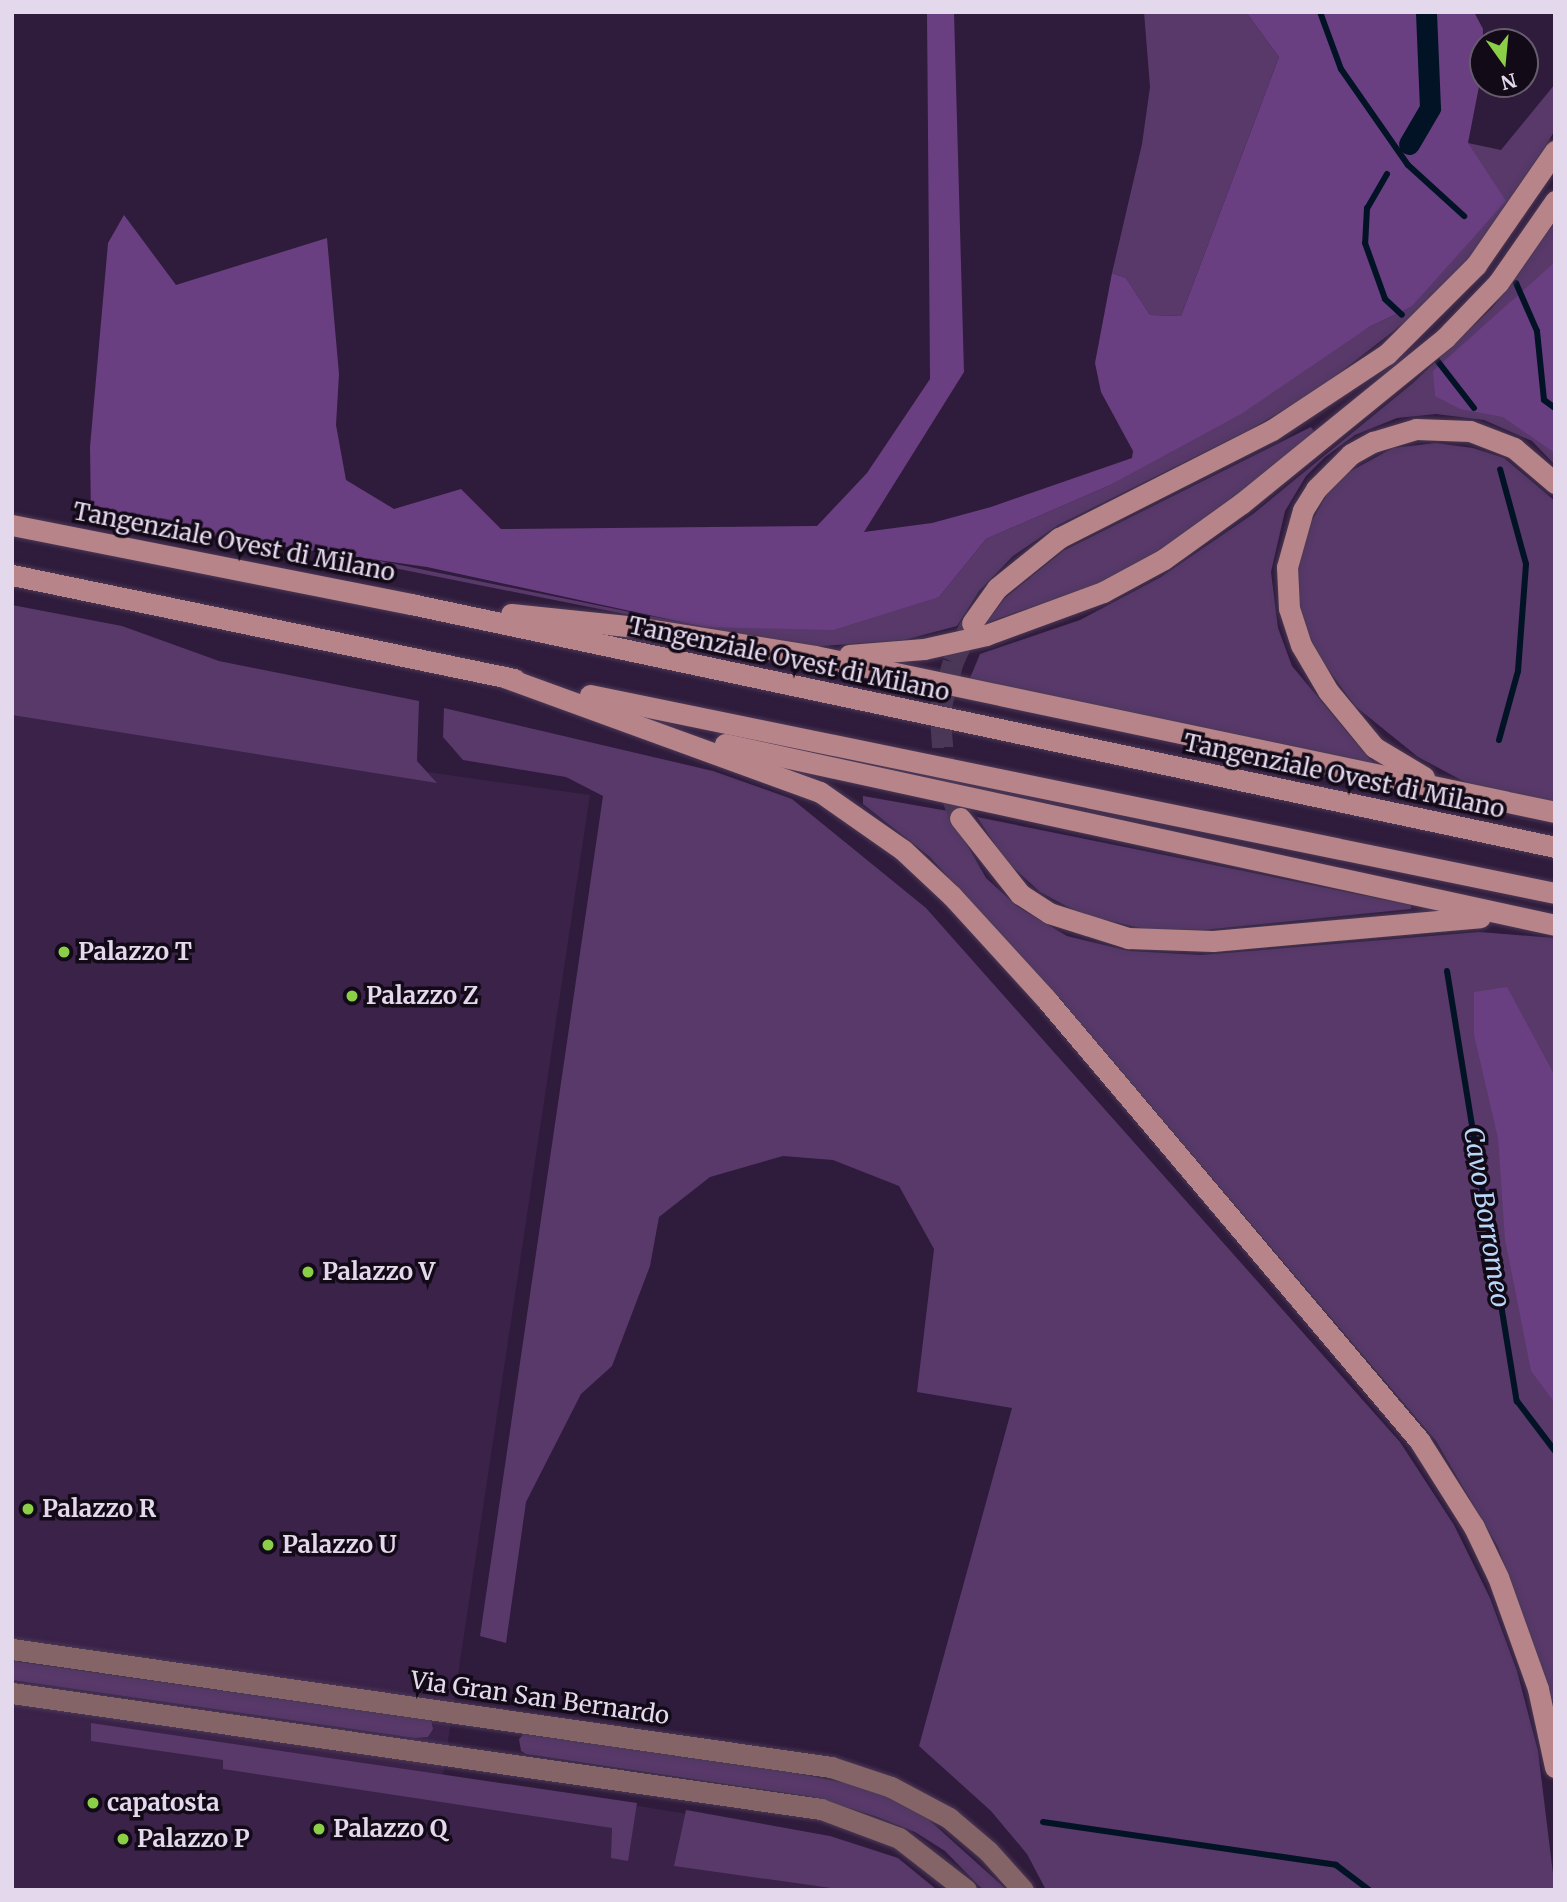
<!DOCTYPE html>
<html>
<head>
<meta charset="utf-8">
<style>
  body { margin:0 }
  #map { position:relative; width:1567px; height:1902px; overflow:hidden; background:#2f1b3b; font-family:Merriweather,serif }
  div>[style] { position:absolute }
  .built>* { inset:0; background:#3a2248 }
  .green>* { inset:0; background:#58396a }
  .forest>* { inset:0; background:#693f81 }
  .stream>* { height:6px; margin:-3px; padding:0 3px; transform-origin:3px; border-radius:3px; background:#031326 }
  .canal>* { height:21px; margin:-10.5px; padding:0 10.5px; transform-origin:10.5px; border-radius:10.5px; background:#031326 }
  .highway-tunnel>* { height:21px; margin-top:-10.5px; transform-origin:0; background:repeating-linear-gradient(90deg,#4a3756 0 21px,transparent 0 31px) }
  .roads { filter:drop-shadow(0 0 2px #4c3957) drop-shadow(0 0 2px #4c3957) }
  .secondary>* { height:21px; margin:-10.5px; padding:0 10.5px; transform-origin:10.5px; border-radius:10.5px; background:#846467 }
  .highway>* { height:21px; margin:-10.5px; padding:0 10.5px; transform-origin:10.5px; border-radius:10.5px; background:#b78489 }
  .dots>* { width:19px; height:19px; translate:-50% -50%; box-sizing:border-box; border:4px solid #130a18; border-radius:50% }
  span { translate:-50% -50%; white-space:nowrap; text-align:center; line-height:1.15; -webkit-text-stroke:7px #130a18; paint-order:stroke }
  .street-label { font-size:24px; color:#e4d8ed }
  .poi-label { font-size:24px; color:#e4d8ed; font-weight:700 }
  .left { translate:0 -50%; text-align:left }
  .water-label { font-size:26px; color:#b9d7f9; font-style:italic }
  .frame { position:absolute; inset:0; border:14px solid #e4d8ed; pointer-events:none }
  .north { position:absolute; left:1469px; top:28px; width:70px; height:70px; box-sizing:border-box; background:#130a18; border:2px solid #675c6d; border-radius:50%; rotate:165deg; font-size:19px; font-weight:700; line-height:28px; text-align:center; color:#e4d8ed }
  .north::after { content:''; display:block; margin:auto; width:24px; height:32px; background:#8bce47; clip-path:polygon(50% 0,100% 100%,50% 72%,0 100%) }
</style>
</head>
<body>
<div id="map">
  <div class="built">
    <i style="clip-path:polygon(12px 713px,590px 795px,443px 1775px,688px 1814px,883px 1890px,12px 1890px)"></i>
  </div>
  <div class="green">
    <i style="clip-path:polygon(1144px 12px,1246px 12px,1279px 57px,1181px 316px,1150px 315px,1126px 278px,1112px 273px,1142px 144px,1150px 87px)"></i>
    <i style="clip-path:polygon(1555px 84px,1555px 130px,1545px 147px,1467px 261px,1414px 315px,1315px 392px,1251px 429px,1058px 525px,1013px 556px,979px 591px,957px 626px,904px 640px,795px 648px,379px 565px,371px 559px,704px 627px,939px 597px,986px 539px,1108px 486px,1369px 327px,1411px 307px,1468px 143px,1501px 150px)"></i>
    <i style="clip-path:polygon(1555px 222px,1555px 465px,1532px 441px,1484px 420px,1436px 414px,1397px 418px,1355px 435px,1325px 457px,1306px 476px,1285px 511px,1271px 572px,1278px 628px,1292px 666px,1373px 763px,968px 683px,980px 654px,1080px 620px,1161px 577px,1253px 514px,1413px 383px,1493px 307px)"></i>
    <i style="clip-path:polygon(1311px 427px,1315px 433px,1222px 508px,1124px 575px,986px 623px,1005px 598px,1063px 551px)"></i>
    <i style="clip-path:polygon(1436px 443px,1473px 448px,1504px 458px,1555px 501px,1555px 804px,1465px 782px,1418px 757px,1355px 706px,1319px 657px,1302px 621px,1296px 570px,1303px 537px,1327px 494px,1349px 472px,1393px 448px)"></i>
    <i style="clip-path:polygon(12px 605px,122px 626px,219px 661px,419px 701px,417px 761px,437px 783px,12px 715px)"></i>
    <i style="clip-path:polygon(444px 708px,713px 771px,792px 799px,926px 908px,1400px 1442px,1454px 1525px,1490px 1598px,1517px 1671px,1538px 1751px,1555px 1890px,1046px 1890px,1027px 1854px,991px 1811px,919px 1746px,1012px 1408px,917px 1392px,934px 1249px,899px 1186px,833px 1160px,783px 1156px,710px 1177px,659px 1217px,650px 1266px,612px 1366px,581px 1394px,526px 1502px,506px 1643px,480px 1636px,603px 796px,566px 777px,463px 760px,443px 737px)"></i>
    <i style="clip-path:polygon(863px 796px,948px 811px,986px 878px,1018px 907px,1067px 936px,1129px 951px,1201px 955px,1479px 932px,1555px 938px,1555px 1709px,1498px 1547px,1436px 1441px,1090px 1035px,930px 857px,863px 804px)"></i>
    <i style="clip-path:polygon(977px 817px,1411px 905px,1411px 909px,1203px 930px,1145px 929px,1083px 915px,1040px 892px,1005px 860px)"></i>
    <i style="clip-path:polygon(12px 1661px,431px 1720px,433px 1729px,428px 1737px,415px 1738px,12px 1680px)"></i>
    <i style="clip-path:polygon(91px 1723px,637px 1803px,628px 1861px,611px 1858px,612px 1828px,223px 1769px,223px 1760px,91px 1741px)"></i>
    <i style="clip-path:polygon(524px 1734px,744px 1763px,871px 1788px,928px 1819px,1007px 1890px,983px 1890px,945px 1851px,915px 1832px,875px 1816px,813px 1797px,526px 1754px,521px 1751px,519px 1739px)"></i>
    <i style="clip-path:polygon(686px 1810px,830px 1836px,898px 1858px,937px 1890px,845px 1890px,674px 1866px)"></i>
  </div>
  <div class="forest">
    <i style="clip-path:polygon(927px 12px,954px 12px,964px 372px,864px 532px,932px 523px,991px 507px,1132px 458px,1133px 451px,1101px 392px,1095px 363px,1112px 273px,1126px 278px,1150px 315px,1181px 316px,1279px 57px,1246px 12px,1474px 12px,1483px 29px,1482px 71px,1468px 143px,1506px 201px,1411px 307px,1369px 327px,1241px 414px,1108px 486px,986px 539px,939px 597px,833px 630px,704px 627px,427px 567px,91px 519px,90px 447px,108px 243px,124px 215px,176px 285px,327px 238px,339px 374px,336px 425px,346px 480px,394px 509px,461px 489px,501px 529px,817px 526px,867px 473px,930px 379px)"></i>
    <i style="clip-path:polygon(1555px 262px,1555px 453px,1503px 417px,1460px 409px,1435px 396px,1433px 371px)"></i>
    <i style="clip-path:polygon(1507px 987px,1555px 1076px,1555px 1403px,1531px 1371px,1505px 1239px,1498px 1138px,1474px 1035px,1474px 992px)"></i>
  </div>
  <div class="stream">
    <i style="left:1320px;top:12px;width:61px;rotate:69.8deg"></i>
    <i style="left:1341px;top:69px;width:117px;rotate:55.1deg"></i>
    <i style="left:1408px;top:165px;width:76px;rotate:42.3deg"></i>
    <i style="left:1387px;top:174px;width:39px;rotate:120deg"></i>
    <i style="left:1367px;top:208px;width:35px;rotate:93deg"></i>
    <i style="left:1365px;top:243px;width:59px;rotate:70.3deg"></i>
    <i style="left:1385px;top:299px;width:23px;rotate:43deg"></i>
    <i style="left:1516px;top:283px;width:52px;rotate:66.4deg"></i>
    <i style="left:1537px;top:331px;width:69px;rotate:84.2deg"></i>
    <i style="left:1544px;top:400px;width:14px;rotate:36deg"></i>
    <i style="left:1436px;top:359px;width:62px;rotate:52.2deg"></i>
    <i style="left:1499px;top:740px;width:72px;rotate:-74.6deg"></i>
    <i style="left:1518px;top:671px;width:107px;rotate:-85.7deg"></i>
    <i style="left:1526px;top:564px;width:98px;rotate:-105.3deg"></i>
    <i style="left:1447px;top:971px;width:436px;rotate:80.8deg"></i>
    <i style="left:1517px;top:1401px;width:63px;rotate:52.8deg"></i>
    <i style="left:1043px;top:1822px;width:296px;rotate:8.3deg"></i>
    <i style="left:1336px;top:1865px;width:41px;rotate:37.1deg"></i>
  </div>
  <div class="canal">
    <i style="left:1409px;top:144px;width:42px;rotate:-59.7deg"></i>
    <i style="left:1430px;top:108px;width:96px;rotate:-92.4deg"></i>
  </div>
  <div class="highway-tunnel">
    <i style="left:960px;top:818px;width:43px;rotate:-110.6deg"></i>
    <i style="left:945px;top:778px;width:67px;rotate:-94.3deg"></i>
    <i style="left:940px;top:711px;width:51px;rotate:-75.1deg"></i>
    <i style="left:953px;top:662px;width:40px;rotate:-65deg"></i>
  </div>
  <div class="roads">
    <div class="secondary">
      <i style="left:12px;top:1649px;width:827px;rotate:8.2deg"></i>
      <i style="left:831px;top:1767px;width:63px;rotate:18.4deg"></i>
      <i style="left:891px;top:1787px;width:66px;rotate:28.1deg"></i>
      <i style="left:949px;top:1818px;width:51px;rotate:40.2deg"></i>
      <i style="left:988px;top:1851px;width:52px;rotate:48.1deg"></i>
      <i style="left:12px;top:1693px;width:817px;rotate:8.16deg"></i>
      <i style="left:821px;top:1809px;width:83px;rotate:20.4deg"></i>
      <i style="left:899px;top:1838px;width:85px;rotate:37.8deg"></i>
    </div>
    <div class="highway">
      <i style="left:12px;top:525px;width:407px;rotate:11.2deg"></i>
      <i style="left:411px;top:604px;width:1170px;rotate:11.99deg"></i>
      <i style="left:12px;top:575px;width:513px;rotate:11.7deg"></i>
      <i style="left:511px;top:614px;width:126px;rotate:5.9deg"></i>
      <i style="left:636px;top:627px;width:181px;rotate:9.2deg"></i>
      <i style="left:815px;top:656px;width:756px;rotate:11.9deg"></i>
      <i style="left:972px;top:623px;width:43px;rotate:-54.5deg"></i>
      <i style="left:997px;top:588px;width:80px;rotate:-38.9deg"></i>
      <i style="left:1059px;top:538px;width:239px;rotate:-26.9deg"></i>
      <i style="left:1272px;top:430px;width:138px;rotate:-33.5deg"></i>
      <i style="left:1387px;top:354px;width:126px;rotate:-45deg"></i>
      <i style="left:1476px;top:265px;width:139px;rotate:-55.3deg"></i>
      <i style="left:849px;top:655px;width:75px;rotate:-4.6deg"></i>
      <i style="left:924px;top:649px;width:64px;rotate:-12.7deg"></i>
      <i style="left:986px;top:635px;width:125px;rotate:-20.2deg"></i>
      <i style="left:1103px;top:592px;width:69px;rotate:-28.4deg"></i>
      <i style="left:1164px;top:559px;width:96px;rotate:-35.7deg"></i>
      <i style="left:1242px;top:503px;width:262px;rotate:-39.1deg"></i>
      <i style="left:1445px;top:338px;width:76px;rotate:-46.1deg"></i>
      <i style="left:1498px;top:283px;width:100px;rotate:-55.2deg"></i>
      <i style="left:501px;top:676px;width:339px;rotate:20deg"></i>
      <i style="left:820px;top:792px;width:101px;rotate:34.9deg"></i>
      <i style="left:903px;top:850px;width:67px;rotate:43.2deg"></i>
      <i style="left:952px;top:896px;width:139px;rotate:47.6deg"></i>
      <i style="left:1046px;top:999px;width:578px;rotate:49.78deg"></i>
      <i style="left:1419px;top:1440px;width:103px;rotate:57.7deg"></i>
      <i style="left:1474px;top:1527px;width:55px;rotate:64.4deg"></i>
      <i style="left:1498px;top:1577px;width:119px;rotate:70.3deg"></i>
      <i style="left:1538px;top:1689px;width:80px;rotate:77.7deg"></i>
      <i style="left:590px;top:695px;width:985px;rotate:11.6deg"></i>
      <i style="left:725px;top:744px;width:850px;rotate:12.3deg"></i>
      <i style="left:1424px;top:777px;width:58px;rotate:-149deg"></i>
      <i style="left:1374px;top:747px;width:72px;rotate:-129.4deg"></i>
      <i style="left:1328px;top:691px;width:53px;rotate:-120.4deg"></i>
      <i style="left:1301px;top:645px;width:39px;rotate:-108deg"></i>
      <i style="left:1289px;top:608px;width:41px;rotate:-92.8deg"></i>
      <i style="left:1287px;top:567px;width:59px;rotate:-74.3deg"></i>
      <i style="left:1303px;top:510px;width:25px;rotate:-58deg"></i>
      <i style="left:1316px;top:489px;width:49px;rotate:-45deg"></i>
      <i style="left:1351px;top:454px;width:25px;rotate:-29deg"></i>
      <i style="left:1373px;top:442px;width:45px;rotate:-16.8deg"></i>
      <i style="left:1416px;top:429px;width:54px;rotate:2.1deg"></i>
      <i style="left:1470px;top:431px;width:47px;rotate:21.1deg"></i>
      <i style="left:1514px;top:448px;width:54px;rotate:40.5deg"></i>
      <i style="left:960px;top:818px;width:97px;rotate:51.7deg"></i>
      <i style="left:1020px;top:894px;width:35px;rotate:33deg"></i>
      <i style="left:1049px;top:913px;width:83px;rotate:17.6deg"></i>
      <i style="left:1128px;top:938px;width:85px;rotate:2deg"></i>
      <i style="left:1213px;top:941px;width:268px;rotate:-5.1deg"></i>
    </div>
  </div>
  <div class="dots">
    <i style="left:64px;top:952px;background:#8bce47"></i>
    <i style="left:352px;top:996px;background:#8bce47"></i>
    <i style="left:308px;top:1272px;background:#8bce47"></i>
    <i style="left:28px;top:1509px;background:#8bce47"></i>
    <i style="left:268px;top:1545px;background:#8bce47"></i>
    <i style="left:93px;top:1803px;background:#8bce47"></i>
    <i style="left:319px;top:1829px;background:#8bce47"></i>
    <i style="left:123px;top:1839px;background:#8bce47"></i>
  </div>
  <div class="street-label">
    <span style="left:234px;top:542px;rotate:11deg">Tangenziale Ovest di Milano</span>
    <span style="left:789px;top:659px;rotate:12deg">Tangenziale Ovest di Milano</span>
    <span style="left:1344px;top:776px;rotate:12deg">Tangenziale Ovest di Milano</span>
    <span style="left:540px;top:1698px;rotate:8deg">Via Gran San Bernardo</span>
  </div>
  <div class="poi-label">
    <span class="left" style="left:78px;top:952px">Palazzo T</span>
    <span class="left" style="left:366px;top:996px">Palazzo Z</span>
    <span class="left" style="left:322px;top:1272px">Palazzo V</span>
    <span class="left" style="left:42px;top:1509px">Palazzo R</span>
    <span class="left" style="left:282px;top:1545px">Palazzo U</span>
    <span class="left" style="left:107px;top:1803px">capatosta</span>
    <span class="left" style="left:333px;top:1829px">Palazzo Q</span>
    <span class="left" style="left:137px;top:1839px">Palazzo P</span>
  </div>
  <div class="water-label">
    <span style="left:1487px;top:1217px;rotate:81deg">Cavo Borromeo</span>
  </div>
  <div class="frame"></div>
  <div class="north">N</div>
</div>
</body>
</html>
